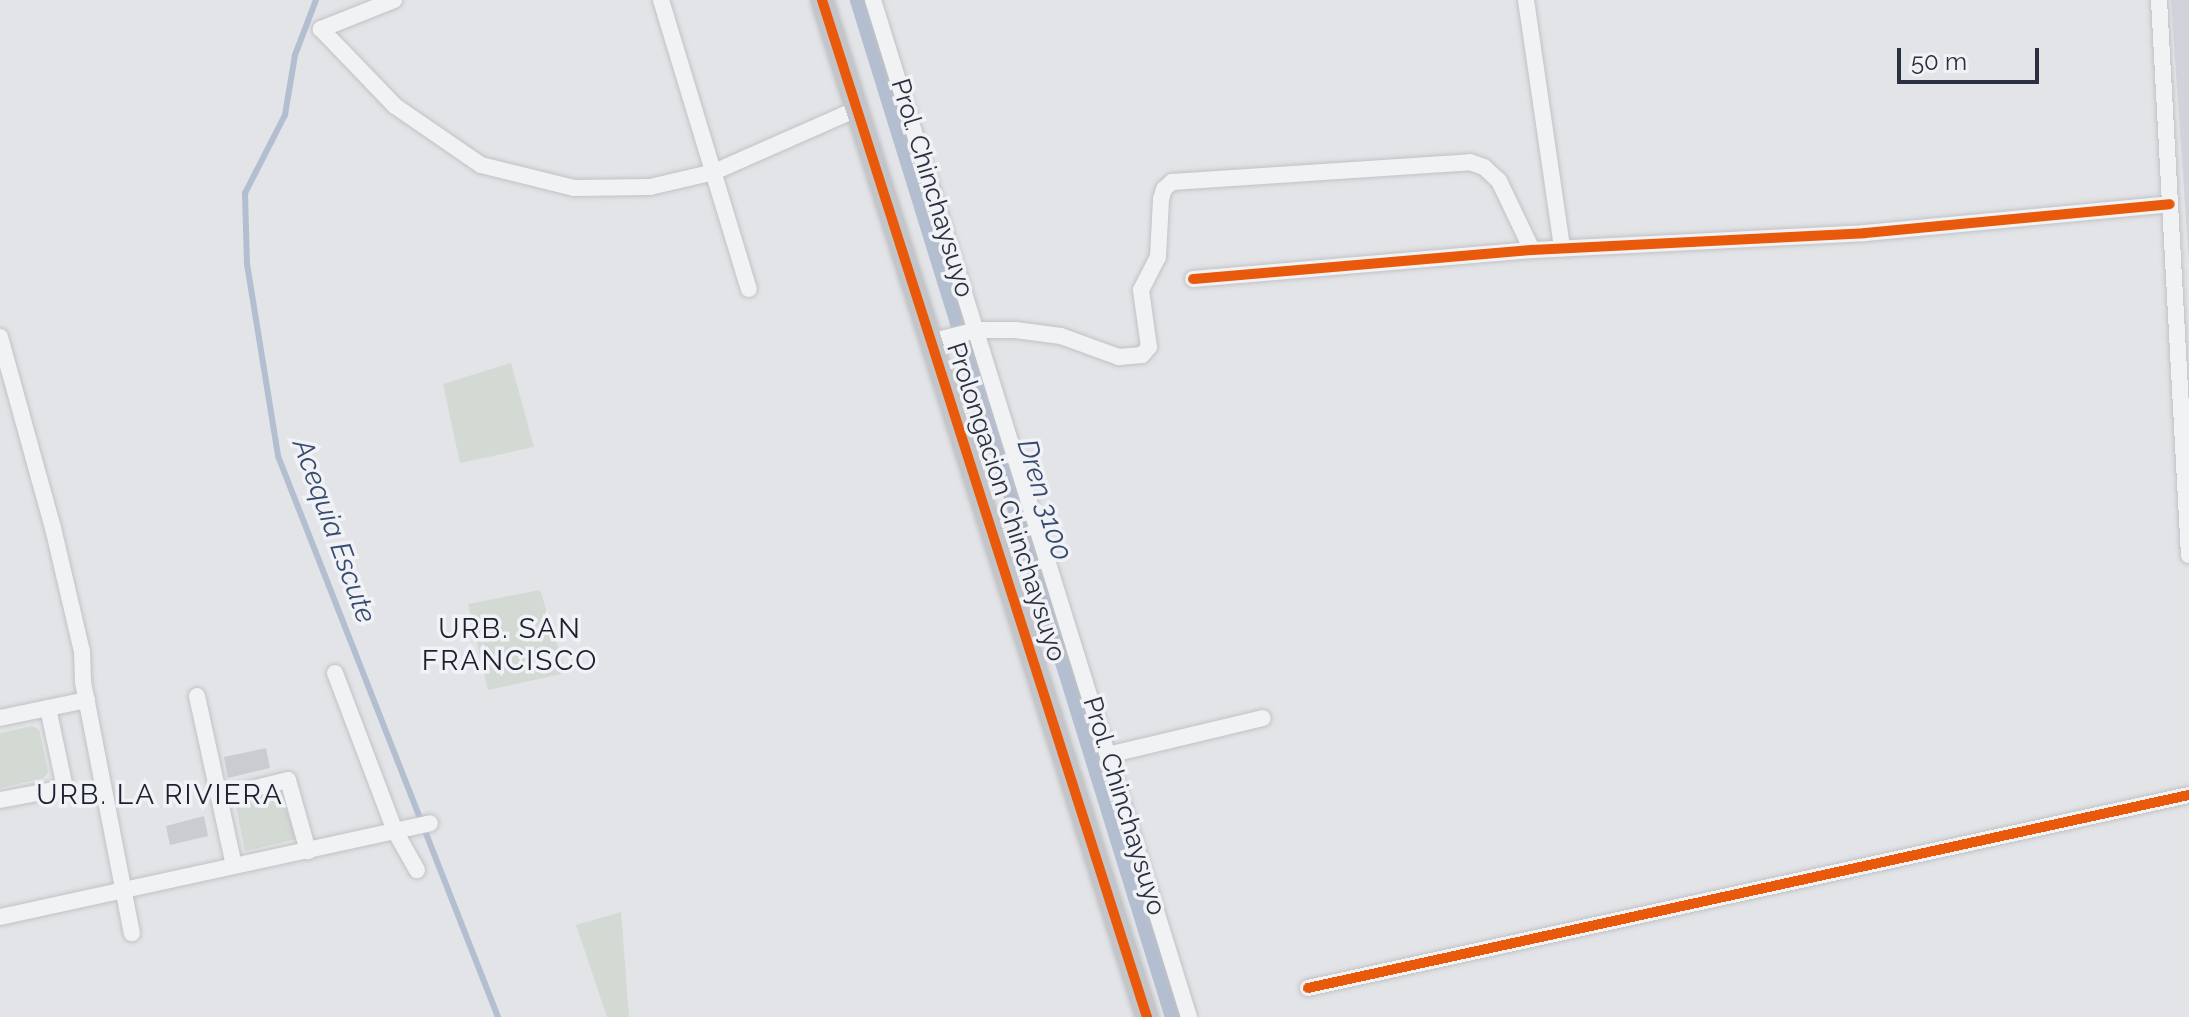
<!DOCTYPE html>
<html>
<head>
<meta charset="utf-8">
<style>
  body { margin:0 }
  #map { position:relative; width:2189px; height:1017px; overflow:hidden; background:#e3e4e7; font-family:Raleway,sans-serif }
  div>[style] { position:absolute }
  .built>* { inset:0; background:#d1d3da }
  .green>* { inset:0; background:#d2dad3 }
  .stream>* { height:6px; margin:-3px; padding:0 3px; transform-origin:3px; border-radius:3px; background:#b3bed0 }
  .canal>* { height:20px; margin:-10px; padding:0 10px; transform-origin:10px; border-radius:10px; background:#b3bed0 }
  .building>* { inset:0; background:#cbcccf }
  .roads { filter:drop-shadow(0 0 2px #c1c2c5) drop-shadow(0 0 2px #c1c2c5) }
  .street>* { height:16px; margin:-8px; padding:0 8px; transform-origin:8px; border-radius:8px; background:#f1f2f4 }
  .secondary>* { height:22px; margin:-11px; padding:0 11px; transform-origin:11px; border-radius:11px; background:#c3c5c8 }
  .cycleway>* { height:10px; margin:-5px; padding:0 5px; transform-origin:5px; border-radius:5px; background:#e8590c }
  span { translate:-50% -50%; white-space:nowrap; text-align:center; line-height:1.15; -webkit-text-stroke:7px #f0f2f6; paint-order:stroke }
  .street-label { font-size:26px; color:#2a303f }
  .water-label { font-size:28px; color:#374a70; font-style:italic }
  .neighbourhood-label { font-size:28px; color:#1c2130; letter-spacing:2px }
  .scale { position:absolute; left:1897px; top:48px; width:142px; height:36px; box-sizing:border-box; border:4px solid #2a303f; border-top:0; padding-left:10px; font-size:24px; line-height:28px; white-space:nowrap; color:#2a303f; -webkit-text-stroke:6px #f0f2f6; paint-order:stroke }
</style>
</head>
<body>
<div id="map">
  <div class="built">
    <i style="clip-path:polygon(2171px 0,2189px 0,2189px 262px)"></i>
  </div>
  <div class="green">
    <i style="clip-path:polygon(511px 363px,534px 447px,460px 463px,443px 384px)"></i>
    <i style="clip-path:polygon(540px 590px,566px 673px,488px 690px,468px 604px)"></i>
    <i style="clip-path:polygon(33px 726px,39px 730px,48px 772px,44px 778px,0 788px,0 733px)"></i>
    <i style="clip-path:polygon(279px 792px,297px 839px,245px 851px,235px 801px)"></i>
    <i style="clip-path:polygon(621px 912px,629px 1017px,607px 1017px,576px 925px)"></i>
  </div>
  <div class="stream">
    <i style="left:316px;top:0;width:59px;rotate:110.9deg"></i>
    <i style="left:295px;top:55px;width:61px;rotate:99.5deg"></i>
    <i style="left:285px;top:115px;width:88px;rotate:117.1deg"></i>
    <i style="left:245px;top:193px;width:71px;rotate:88.4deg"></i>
    <i style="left:247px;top:264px;width:194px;rotate:80.8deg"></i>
    <i style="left:278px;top:456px;width:603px;rotate:68.59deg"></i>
  </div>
  <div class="canal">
    <i style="left:860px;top:0;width:1065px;rotate:72.79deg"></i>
  </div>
  <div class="building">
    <i style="clip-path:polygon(266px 748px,270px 768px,228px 778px,224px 757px)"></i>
    <i style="clip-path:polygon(204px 816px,208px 836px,170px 845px,166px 826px)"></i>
  </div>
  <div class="roads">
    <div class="street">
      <i style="left:394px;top:0;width:79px;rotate:158.3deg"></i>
      <i style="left:321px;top:29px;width:107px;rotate:46.1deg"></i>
      <i style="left:395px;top:106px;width:104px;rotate:34.5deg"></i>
      <i style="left:481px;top:165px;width:96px;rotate:13.9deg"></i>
      <i style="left:574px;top:188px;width:76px;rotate:-0.8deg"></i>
      <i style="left:650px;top:187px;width:66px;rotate:-13.2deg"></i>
      <i style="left:714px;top:172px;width:158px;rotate:-23.8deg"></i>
      <i style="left:661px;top:0;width:302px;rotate:73.1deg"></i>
      <i style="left:873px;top:0;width:1065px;rotate:72.74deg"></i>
      <i style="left:1526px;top:0;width:251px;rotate:81.7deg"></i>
      <i style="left:2159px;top:0;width:556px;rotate:86.91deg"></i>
      <i style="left:1193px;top:279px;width:340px;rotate:-4.9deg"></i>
      <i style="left:1532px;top:250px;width:333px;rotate:-2.9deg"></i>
      <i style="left:1865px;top:233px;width:306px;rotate:-5.4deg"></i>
      <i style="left:0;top:337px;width:198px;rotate:74.5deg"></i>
      <i style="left:53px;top:528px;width:127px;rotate:76.8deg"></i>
      <i style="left:82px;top:652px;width:30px;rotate:88deg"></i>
      <i style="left:83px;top:682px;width:256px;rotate:79deg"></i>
      <i style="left:930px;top:342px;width:48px;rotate:-14.6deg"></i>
      <i style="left:976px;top:330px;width:40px"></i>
      <i style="left:1016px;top:330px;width:45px;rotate:7.6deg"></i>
      <i style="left:1061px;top:336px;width:62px;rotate:19.9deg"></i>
      <i style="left:1119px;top:357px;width:23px;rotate:-5deg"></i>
      <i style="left:1142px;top:355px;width:11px;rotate:-49deg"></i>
      <i style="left:1149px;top:347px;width:58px;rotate:-98deg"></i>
      <i style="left:1141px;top:290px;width:37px;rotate:-63deg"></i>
      <i style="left:1158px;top:257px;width:58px;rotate:-87deg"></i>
      <i style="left:1161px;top:199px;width:10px;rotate:-73deg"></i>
      <i style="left:1164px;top:189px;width:11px;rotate:-41deg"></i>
      <i style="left:1172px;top:182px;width:299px;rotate:-3.8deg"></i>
      <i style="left:1470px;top:162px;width:15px;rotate:20deg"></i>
      <i style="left:1484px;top:167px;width:21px;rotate:43deg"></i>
      <i style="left:1499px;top:181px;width:76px;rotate:64.4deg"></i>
      <i style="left:335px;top:673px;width:169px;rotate:69.2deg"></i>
      <i style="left:395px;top:831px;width:45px;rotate:60.6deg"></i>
      <i style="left:197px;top:696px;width:174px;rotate:77.7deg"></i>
      <i style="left:0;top:718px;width:89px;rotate:-11.7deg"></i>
      <i style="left:1108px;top:755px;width:159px;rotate:-13.4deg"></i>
      <i style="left:219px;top:797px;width:71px;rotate:-13.8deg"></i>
      <i style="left:288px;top:780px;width:74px;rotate:74.3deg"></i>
      <i style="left:0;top:800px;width:66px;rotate:-10.5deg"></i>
      <i style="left:65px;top:788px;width:82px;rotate:-102deg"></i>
      <i style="left:0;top:917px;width:440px;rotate:-12.3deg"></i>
      <i style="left:1308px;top:988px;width:902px;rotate:-12.36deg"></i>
    </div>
    <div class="secondary">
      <i style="left:822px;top:0;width:1068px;rotate:72.28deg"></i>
    </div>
  </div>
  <div class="cycleway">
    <i style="left:822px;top:0;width:1068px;rotate:72.28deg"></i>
    <i style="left:1193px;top:279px;width:340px;rotate:-4.9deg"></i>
    <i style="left:1532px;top:250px;width:333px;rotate:-2.9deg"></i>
    <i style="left:1865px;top:233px;width:306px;rotate:-5.4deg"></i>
    <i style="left:1308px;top:988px;width:902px;rotate:-12.36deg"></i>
  </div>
  <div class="street-label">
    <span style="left:932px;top:188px;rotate:73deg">Prol. Chinchaysuyo</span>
    <span style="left:1006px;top:502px;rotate:72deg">Prolongacion Chinchaysuyo</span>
    <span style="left:1124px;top:806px;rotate:73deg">Prol. Chinchaysuyo</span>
  </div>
  <div class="water-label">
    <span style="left:1044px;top:500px;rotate:73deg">Dren 3100</span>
    <span style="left:334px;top:531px;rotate:70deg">Acequia Escute</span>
  </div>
  <div class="neighbourhood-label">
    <span style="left:510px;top:645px">URB. SAN<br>FRANCISCO</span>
    <span style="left:160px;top:795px">URB. LA RIVIERA</span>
  </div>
  <div class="scale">50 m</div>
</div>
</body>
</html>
